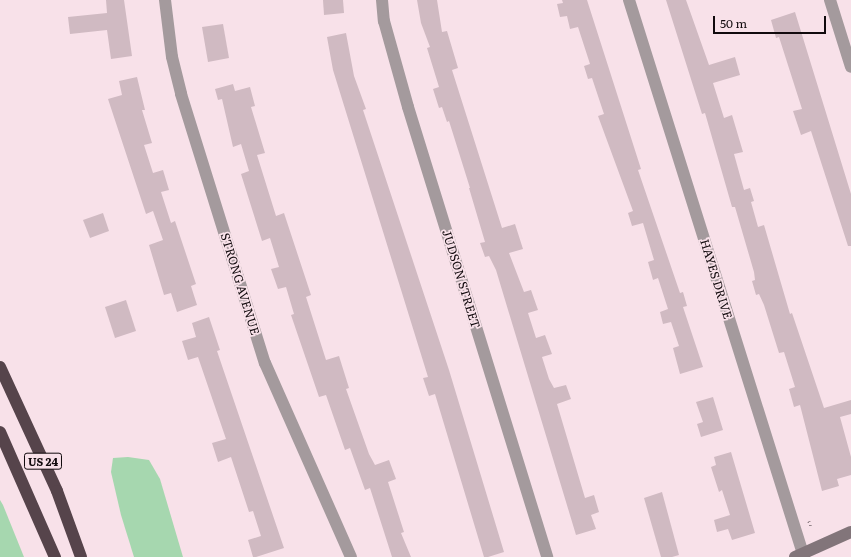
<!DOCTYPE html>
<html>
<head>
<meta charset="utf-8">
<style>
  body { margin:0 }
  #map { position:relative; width:851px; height:557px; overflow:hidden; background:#f8e1e9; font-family:Literata,serif }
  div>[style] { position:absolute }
  .green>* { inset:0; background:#a6d7af }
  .building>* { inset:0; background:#d0bac2 }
  .path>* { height:2.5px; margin-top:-1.25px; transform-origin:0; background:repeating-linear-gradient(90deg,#928288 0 1px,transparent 0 4px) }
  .street>* { height:12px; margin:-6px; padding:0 6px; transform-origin:6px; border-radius:6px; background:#a49a9d }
  .secondary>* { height:12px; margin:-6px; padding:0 6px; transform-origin:6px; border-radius:6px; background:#82757a }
  .highway>* { height:12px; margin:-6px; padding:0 6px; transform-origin:6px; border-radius:6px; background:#56444b }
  span { translate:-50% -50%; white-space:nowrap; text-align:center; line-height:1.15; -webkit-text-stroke:3.5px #f8e1e9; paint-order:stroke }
  .shield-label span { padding:1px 3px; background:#f8e1e9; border:1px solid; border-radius:3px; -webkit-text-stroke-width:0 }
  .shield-label { font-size:11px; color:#110a0d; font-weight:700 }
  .street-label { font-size:12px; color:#110a0d }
  .scale { position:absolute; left:713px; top:16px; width:113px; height:18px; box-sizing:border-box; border:2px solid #110a0d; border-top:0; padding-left:5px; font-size:12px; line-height:14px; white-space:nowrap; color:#110a0d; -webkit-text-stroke:3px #f8e1e9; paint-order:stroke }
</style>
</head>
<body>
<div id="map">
  <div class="green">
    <i style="clip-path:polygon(128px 457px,149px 460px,160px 479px,183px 557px,134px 557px,121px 515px,111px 472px,113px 458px)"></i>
    <i style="clip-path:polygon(0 500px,3px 505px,24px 557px,0 557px)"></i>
  </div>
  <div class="building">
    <i style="clip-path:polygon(106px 0,124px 0,132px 56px,111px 59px,107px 30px,70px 34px,68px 17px,107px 13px)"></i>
    <i style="clip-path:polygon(323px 0,343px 0,344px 13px,324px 15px)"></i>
    <i style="clip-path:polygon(417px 0,437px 0,442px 32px,447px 31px,458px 68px,452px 70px,502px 228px,515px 224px,523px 249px,509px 253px,524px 292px,531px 290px,538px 310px,528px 313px,536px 338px,545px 335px,552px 354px,542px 357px,549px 379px,554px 388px,566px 385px,571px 399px,557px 404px,585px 498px,594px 495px,599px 512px,591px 515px,596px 529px,576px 535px,496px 270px,489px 256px,485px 257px,480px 243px,485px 242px,469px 188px,470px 188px,449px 121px,447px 122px,442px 107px,439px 108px,433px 89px,439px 87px,427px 48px,430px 47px,421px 23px)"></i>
    <i style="clip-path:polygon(562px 0,587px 0,641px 169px,638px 170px,680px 293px,683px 292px,687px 306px,683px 307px,703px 367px,680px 374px,673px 348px,679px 346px,671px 322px,663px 324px,660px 312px,668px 309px,658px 278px,653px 280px,648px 262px,654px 260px,643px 223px,632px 226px,628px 213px,633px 211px,598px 116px,604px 114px,592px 78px,588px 79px,584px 66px,590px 64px,578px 27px,570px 29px,567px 16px,560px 17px,557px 4px,563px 3px)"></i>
    <i style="clip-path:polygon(666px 0,686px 0,709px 65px,735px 57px,740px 75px,713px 83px,724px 118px,732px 115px,743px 152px,734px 154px,744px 190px,750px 188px,754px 201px,751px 202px,758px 227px,764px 225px,790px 314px,792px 313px,824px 408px,851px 400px,851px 414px,840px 417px,851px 457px,851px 475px,837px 479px,839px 486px,822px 491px,800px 405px,794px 407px,789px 389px,795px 387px,784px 352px,779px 353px,764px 305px,759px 294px,756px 295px,752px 281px,755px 280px,754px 272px,735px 207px,732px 207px,705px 113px,702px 114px)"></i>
    <i style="clip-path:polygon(795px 12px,851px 194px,851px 246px,848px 246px,811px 131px,801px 135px,793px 111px,802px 109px,779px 37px,776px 38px,771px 20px)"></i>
    <i style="clip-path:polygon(223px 24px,229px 58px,208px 62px,202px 27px)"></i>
    <i style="clip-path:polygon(346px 33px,354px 76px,366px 109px,363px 110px,449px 370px,504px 552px,488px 557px,484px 557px,435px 394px,429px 396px,423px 378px,428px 377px,333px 70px,327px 37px)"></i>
    <i style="clip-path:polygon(137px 77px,145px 110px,142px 110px,152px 143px,144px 145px,153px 173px,163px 170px,169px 190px,161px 192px,171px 223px,175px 221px,196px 284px,191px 286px,197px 305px,177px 312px,171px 293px,164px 295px,149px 245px,163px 240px,153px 211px,146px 214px,108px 99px,122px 95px,119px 81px)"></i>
    <i style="clip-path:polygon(233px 84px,235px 91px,250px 87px,255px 106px,251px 107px,265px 153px,257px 155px,276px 216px,284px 213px,311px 295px,306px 297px,326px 360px,339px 356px,349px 388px,346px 389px,369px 454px,375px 465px,389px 460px,396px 479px,388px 482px,404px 532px,401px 533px,411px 557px,392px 557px,370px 488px,365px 490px,350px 448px,345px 450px,326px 395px,319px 397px,291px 315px,294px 314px,286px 287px,278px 289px,271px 269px,279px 267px,270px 238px,262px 241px,241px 174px,249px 171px,241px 144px,233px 147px,222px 99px,218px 100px,215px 89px)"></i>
    <i style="clip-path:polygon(103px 213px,109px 231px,90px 238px,83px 220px)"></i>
    <i style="clip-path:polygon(126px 300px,136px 331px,115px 338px,105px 307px)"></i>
    <i style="clip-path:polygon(209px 317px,220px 350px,217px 351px,284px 548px,256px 557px,253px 557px,248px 540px,261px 536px,253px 511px,249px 512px,231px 457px,218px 462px,212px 443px,226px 439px,198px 357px,188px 360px,182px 341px,196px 337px,192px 323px)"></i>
    <i style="clip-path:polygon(713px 397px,723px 430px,701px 437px,697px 424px,703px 422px,696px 402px)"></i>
    <i style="clip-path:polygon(731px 452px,755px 533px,732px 540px,728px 529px,717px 532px,714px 520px,730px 515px,722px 490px,719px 492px,711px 467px,716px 465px,714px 457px)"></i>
    <i style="clip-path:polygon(662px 492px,679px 555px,672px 557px,661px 557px,644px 498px)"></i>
  </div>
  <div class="path">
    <i style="left:809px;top:521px;width:5px;rotate:68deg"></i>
  </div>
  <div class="street">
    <i style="left:165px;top:0;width:57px;rotate:83deg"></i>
    <i style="left:172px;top:57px;width:38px;rotate:76deg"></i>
    <i style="left:181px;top:94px;width:282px;rotate:72.7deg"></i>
    <i style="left:265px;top:363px;width:212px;rotate:66.1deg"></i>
    <i style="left:382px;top:0;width:21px;rotate:85deg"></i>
    <i style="left:384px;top:21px;width:89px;rotate:74.4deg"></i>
    <i style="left:408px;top:107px;width:471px;rotate:72.8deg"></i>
    <i style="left:629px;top:0;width:584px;rotate:72.56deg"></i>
    <i style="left:830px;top:0;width:70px;rotate:72.6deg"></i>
  </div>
  <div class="secondary">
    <i style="left:795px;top:557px;width:61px;rotate:-24.1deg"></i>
  </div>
  <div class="highway">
    <i style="left:0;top:367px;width:136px;rotate:65.3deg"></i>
    <i style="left:57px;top:491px;width:70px;rotate:70deg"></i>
    <i style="left:0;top:432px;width:137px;rotate:66.3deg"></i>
  </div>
  <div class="shield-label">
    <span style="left:43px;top:461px">US 24</span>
  </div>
  <div class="street-label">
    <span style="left:461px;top:279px;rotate:73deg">JUDSON STREET</span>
    <span style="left:716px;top:279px;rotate:73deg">HAYES DRIVE</span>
    <span style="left:240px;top:284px;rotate:73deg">STRONG AVENUE</span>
  </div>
  <div class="scale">50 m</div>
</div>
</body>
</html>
